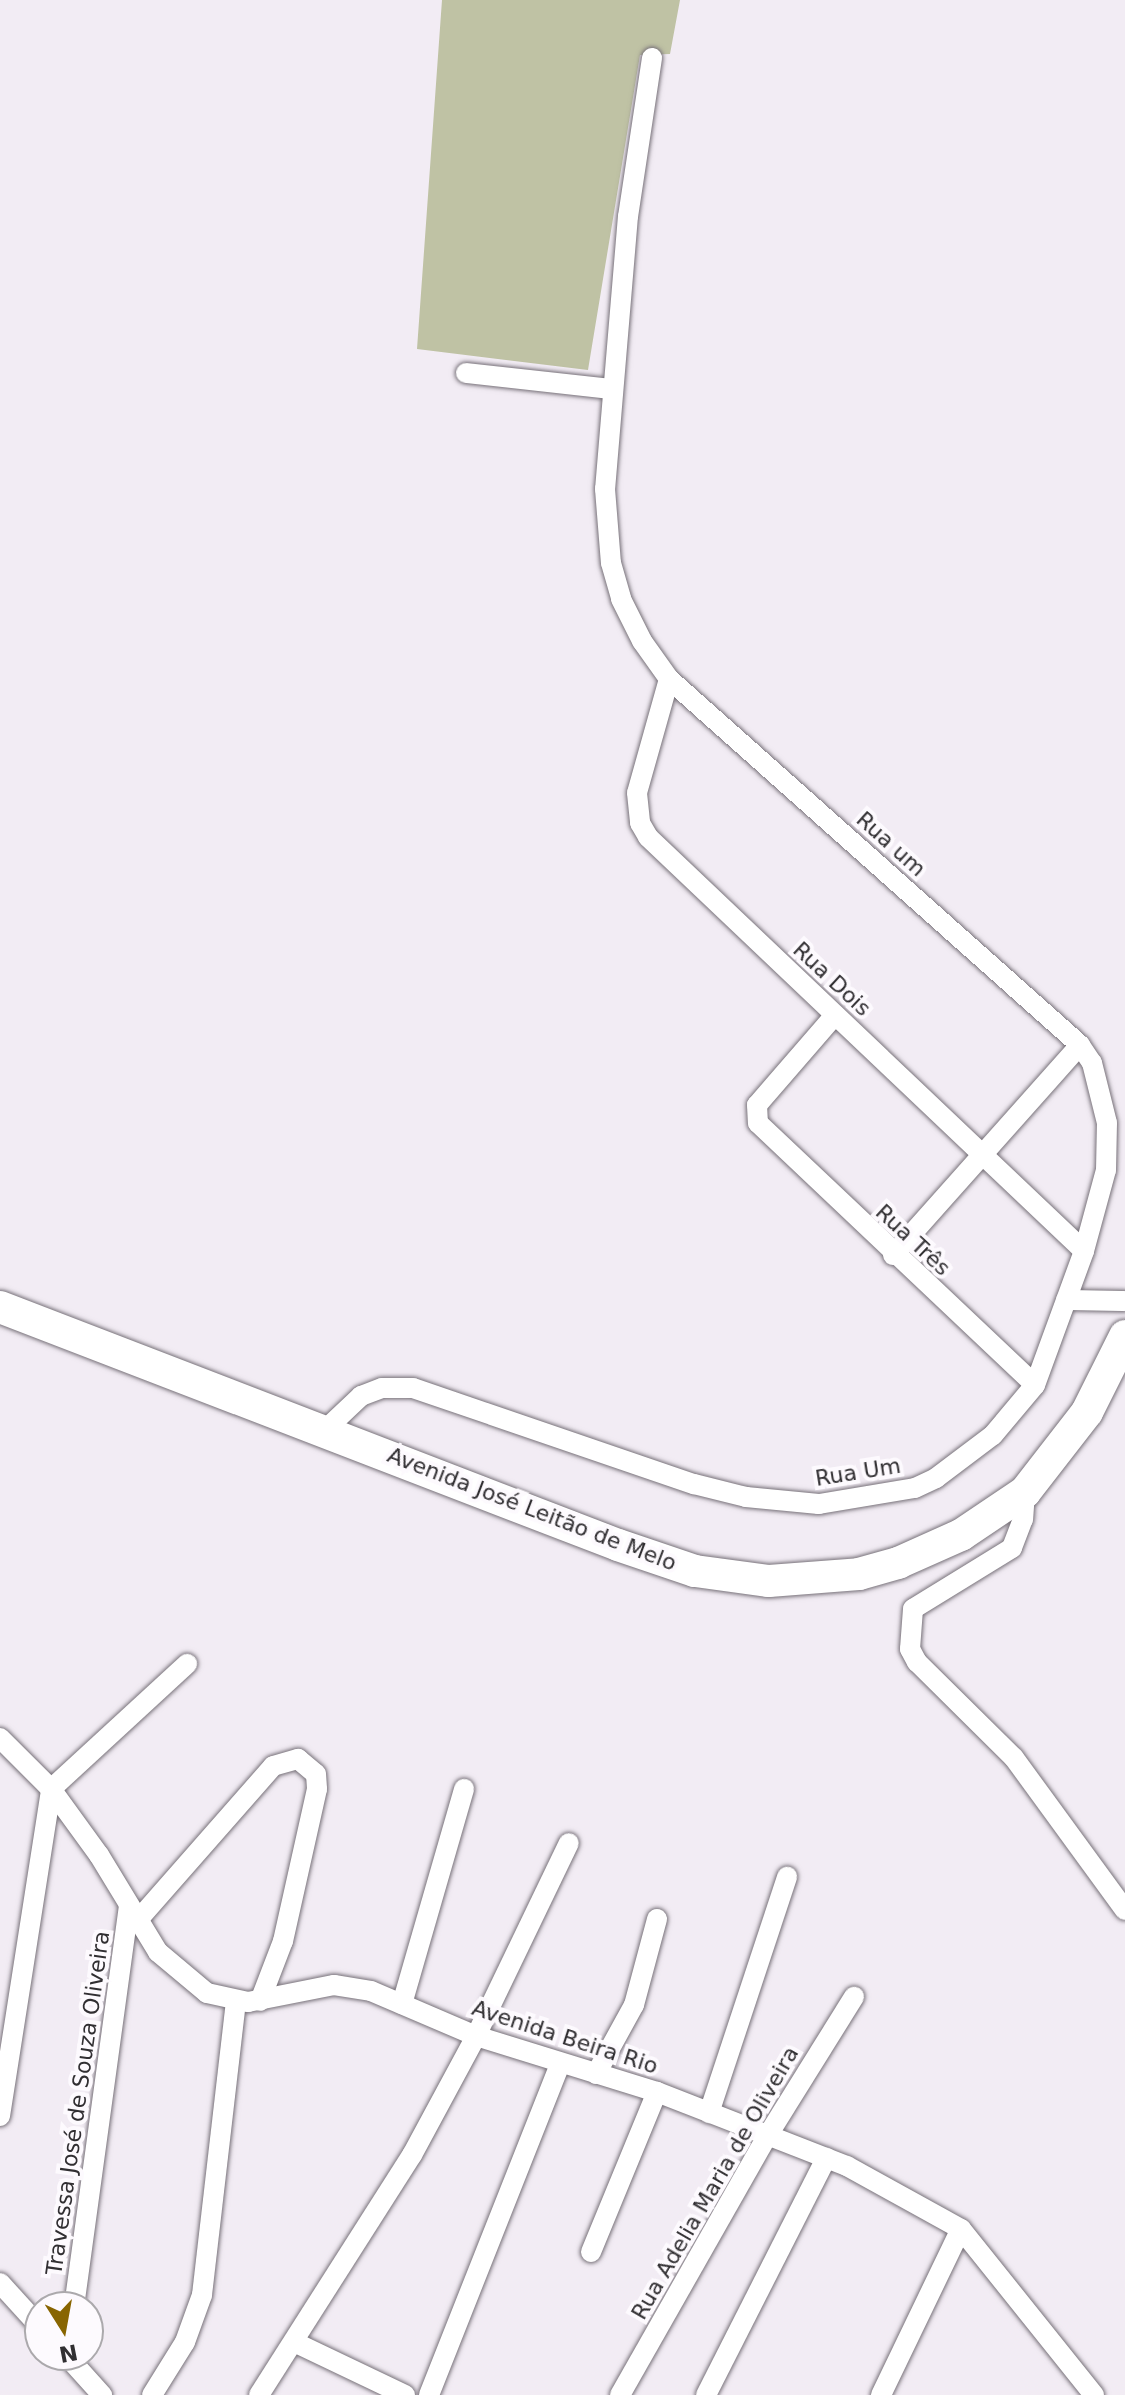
<!DOCTYPE html>
<html>
<head>
<meta charset="utf-8">
<style>
  body { margin:0 }
  #map { position:relative; width:1125px; height:2395px; overflow:hidden; background:#f2ecf4; font-family:"DejaVu Sans",sans-serif }
  div>[style] { position:absolute }
  .green>* { inset:0; background:#bfc2a4 }
  .roads { filter:drop-shadow(0 0 2px #777179) drop-shadow(0 0 2px #777179) }
  .street>* { height:20px; margin:-10px; padding:0 10px; transform-origin:10px; border-radius:10px; background:#fff }
  .primary>* { height:32px; margin:-16px; padding:0 16px; transform-origin:16px; border-radius:16px; background:#fff }
  span { translate:-50% -50%; white-space:nowrap; text-align:center; line-height:1.15; -webkit-text-stroke:8px #fdfafe; paint-order:stroke }
  .street-label { font-size:22px; color:#312f32 }
  .north { position:absolute; left:24px; top:2291px; width:80px; height:80px; box-sizing:border-box; background:#fdfafe; border:2px solid #aba9ac; border-radius:50%; rotate:169deg; font-size:22px; font-weight:700; line-height:32px; text-align:center; color:#312f32 }
  .north::after { content:''; display:block; margin:auto; width:28px; height:36px; background:#886501; clip-path:polygon(50% 0,100% 100%,50% 72%,0 100%) }
</style>
</head>
<body>
<div id="map">
  <div class="green">
    <i style="clip-path:polygon(442px 0,680px 0,670px 54px,640px 55px,588px 370px,417px 349px)"></i>
  </div>
  <div class="roads">
    <div class="street">
      <i style="left:652px;top:58px;width:160px;rotate:98.6deg"></i>
      <i style="left:628px;top:216px;width:274px;rotate:94.8deg"></i>
      <i style="left:605px;top:489px;width:74px;rotate:85.4deg"></i>
      <i style="left:611px;top:563px;width:37px;rotate:74deg"></i>
      <i style="left:621px;top:599px;width:47px;rotate:63.4deg"></i>
      <i style="left:642px;top:641px;width:47px;rotate:54.6deg"></i>
      <i style="left:669px;top:679px;width:118px;rotate:105.7deg"></i>
      <i style="left:637px;top:793px;width:30px;rotate:84deg"></i>
      <i style="left:640px;top:823px;width:16px;rotate:60deg"></i>
      <i style="left:648px;top:837px;width:601px;rotate:43.52deg"></i>
      <i style="left:466px;top:373px;width:145px;rotate:6.3deg"></i>
      <i style="left:835px;top:1015px;width:119px;rotate:130.9deg"></i>
      <i style="left:757px;top:1105px;width:18px;rotate:87deg"></i>
      <i style="left:758px;top:1123px;width:381px;rotate:43.4deg"></i>
      <i style="left:893px;top:1255px;width:281px;rotate:-48.3deg"></i>
      <i style="left:1066px;top:1300px;width:59px;rotate:1deg"></i>
      <i style="left:325px;top:1430px;width:50px;rotate:-43.4deg"></i>
      <i style="left:361px;top:1396px;width:22px;rotate:-21deg"></i>
      <i style="left:382px;top:1388px;width:31px"></i>
      <i style="left:413px;top:1388px;width:297px;rotate:18.9deg"></i>
      <i style="left:694px;top:1484px;width:54px;rotate:14deg"></i>
      <i style="left:746px;top:1497px;width:73px;rotate:5.5deg"></i>
      <i style="left:819px;top:1504px;width:97px;rotate:-9.5deg"></i>
      <i style="left:915px;top:1488px;width:23px;rotate:-25deg"></i>
      <i style="left:936px;top:1478px;width:71px;rotate:-37deg"></i>
      <i style="left:993px;top:1435px;width:65px;rotate:-50deg"></i>
      <i style="left:1035px;top:1385px;width:143px;rotate:-69.9deg"></i>
      <i style="left:1084px;top:1251px;width:84px;rotate:-74.8deg"></i>
      <i style="left:1106px;top:1170px;width:47px;rotate:-88.8deg"></i>
      <i style="left:1107px;top:1123px;width:62px;rotate:-104deg"></i>
      <i style="left:1092px;top:1063px;width:22px;rotate:-124deg"></i>
      <i style="left:1080px;top:1045px;width:550px;rotate:-138.31deg"></i>
      <i style="left:1025px;top:1492px;width:27px;rotate:94deg"></i>
      <i style="left:1023px;top:1519px;width:31px;rotate:111deg"></i>
      <i style="left:1012px;top:1548px;width:116px;rotate:148.4deg"></i>
      <i style="left:913px;top:1609px;width:40px;rotate:94.3deg"></i>
      <i style="left:910px;top:1649px;width:15px;rotate:62deg"></i>
      <i style="left:917px;top:1662px;width:136px;rotate:44.7deg"></i>
      <i style="left:1014px;top:1758px;width:188px;rotate:53.9deg"></i>
      <i style="left:0;top:1738px;width:72px;rotate:45deg"></i>
      <i style="left:51px;top:1789px;width:82px;rotate:54deg"></i>
      <i style="left:99px;top:1855px;width:114px;rotate:58.7deg"></i>
      <i style="left:158px;top:1952px;width:64px;rotate:39.9deg"></i>
      <i style="left:207px;top:1993px;width:42px;rotate:12.4deg"></i>
      <i style="left:248px;top:2002px;width:88px;rotate:-11.2deg"></i>
      <i style="left:334px;top:1985px;width:37px;rotate:9deg"></i>
      <i style="left:371px;top:1991px;width:114px;rotate:23.2deg"></i>
      <i style="left:476px;top:2036px;width:189px;rotate:17.2deg"></i>
      <i style="left:657px;top:2092px;width:204px;rotate:21.3deg"></i>
      <i style="left:847px;top:2166px;width:130px;rotate:28.9deg"></i>
      <i style="left:961px;top:2229px;width:213px;rotate:51.3deg"></i>
      <i style="left:137px;top:1921px;width:206px;rotate:-48.7deg"></i>
      <i style="left:273px;top:1766px;width:26px;rotate:-16deg"></i>
      <i style="left:298px;top:1759px;width:23px;rotate:40deg"></i>
      <i style="left:316px;top:1774px;width:15px;rotate:86deg"></i>
      <i style="left:317px;top:1789px;width:156px;rotate:102.6deg"></i>
      <i style="left:283px;top:1941px;width:64px;rotate:111deg"></i>
      <i style="left:402px;top:2004px;width:224px;rotate:-73.9deg"></i>
      <i style="left:596px;top:2074px;width:79px;rotate:-61.2deg"></i>
      <i style="left:634px;top:2005px;width:89px;rotate:-75deg"></i>
      <i style="left:709px;top:2113px;width:249px;rotate:-71.7deg"></i>
      <i style="left:0;top:2116px;width:331px;rotate:-81.1deg"></i>
      <i style="left:51px;top:1789px;width:185px;rotate:-42.6deg"></i>
      <i style="left:591px;top:2252px;width:173px;rotate:-67.6deg"></i>
      <i style="left:0;top:2283px;width:59px;rotate:47.7deg"></i>
      <i style="left:74px;top:2307px;width:405px;rotate:-82.2deg"></i>
      <i style="left:294px;top:2342px;width:123px;rotate:25.5deg"></i>
      <i style="left:66px;top:2355px;width:54px;rotate:48deg"></i>
      <i style="left:152px;top:2395px;width:62px;rotate:-58.1deg"></i>
      <i style="left:185px;top:2342px;width:50px;rotate:-70.1deg"></i>
      <i style="left:202px;top:2295px;width:295px;rotate:-83.4deg"></i>
      <i style="left:259px;top:2395px;width:285px;rotate:-57.5deg"></i>
      <i style="left:412px;top:2155px;width:135px;rotate:-61.7deg"></i>
      <i style="left:476px;top:2036px;width:214px;rotate:-64.3deg"></i>
      <i style="left:429px;top:2395px;width:354px;rotate:-68.4deg"></i>
      <i style="left:620px;top:2395px;width:299px;rotate:-60.4deg"></i>
      <i style="left:768px;top:2135px;width:163px;rotate:-58.1deg"></i>
      <i style="left:706px;top:2395px;width:266px;rotate:-63.1deg"></i>
      <i style="left:881px;top:2395px;width:184px;rotate:-64.3deg"></i>
    </div>
    <div class="primary">
      <i style="left:0;top:1307px;width:662px;rotate:21.06deg"></i>
      <i style="left:618px;top:1545px;width:81px;rotate:18.7deg"></i>
      <i style="left:695px;top:1571px;width:75px;rotate:7.7deg"></i>
      <i style="left:769px;top:1581px;width:90px;rotate:-4.4deg"></i>
      <i style="left:859px;top:1574px;width:41px;rotate:-15.8deg"></i>
      <i style="left:898px;top:1563px;width:69px;rotate:-24deg"></i>
      <i style="left:961px;top:1535px;width:77px;rotate:-33.9deg"></i>
      <i style="left:1025px;top:1492px;width:101px;rotate:-52.2deg"></i>
      <i style="left:1087px;top:1412px;width:85px;rotate:-63.4deg"></i>
    </div>
  </div>
  <div class="street-label">
    <span style="left:891px;top:844px;rotate:42deg">Rua um</span>
    <span style="left:832px;top:979px;rotate:43deg">Rua Dois</span>
    <span style="left:913px;top:1240px;rotate:43deg">Rua Três</span>
    <span style="left:858px;top:1472px;rotate:-9deg">Rua Um</span>
    <span style="left:532px;top:1509px;rotate:21deg">Avenida José Leitão de Melo</span>
    <span style="left:565px;top:2037px;rotate:18deg">Avenida Beira Rio</span>
    <span style="left:78px;top:2103px;rotate:-82deg">Travessa José de Souza Oliveira</span>
    <span style="left:715px;top:2183px;rotate:-60deg">Rua Adelia Maria de Oliveira</span>
  </div>
  <div class="north">N</div>
</div>
</body>
</html>
